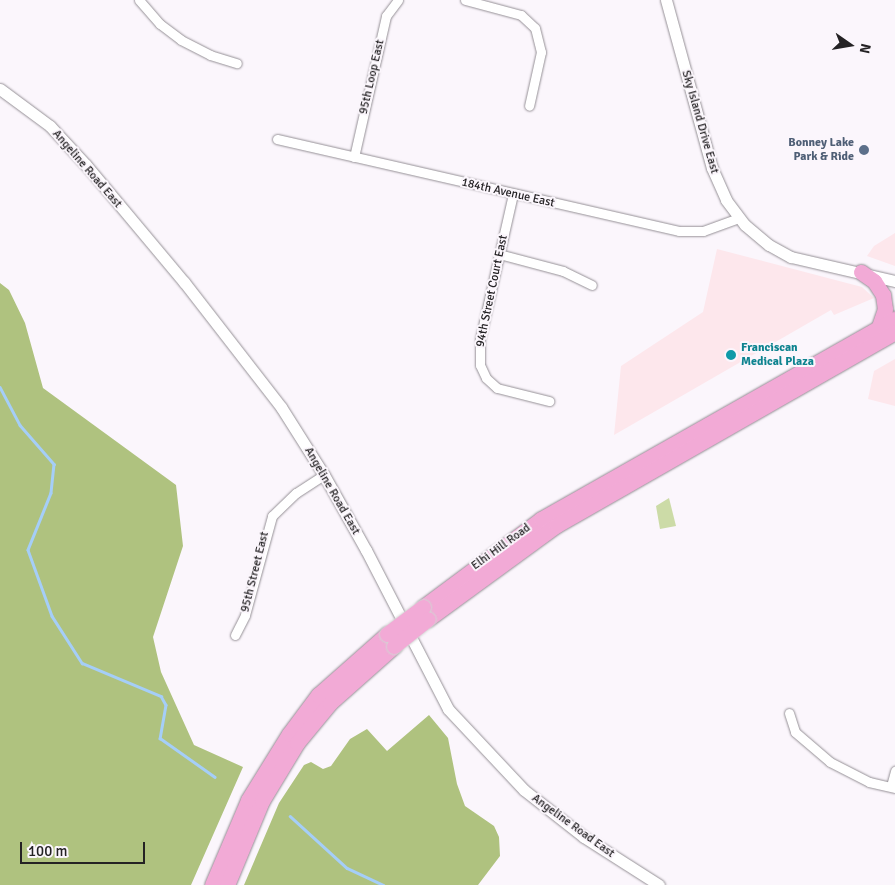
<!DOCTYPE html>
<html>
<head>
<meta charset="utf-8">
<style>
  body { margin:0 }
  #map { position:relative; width:895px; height:885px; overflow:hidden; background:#fbf6fc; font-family:Signika,sans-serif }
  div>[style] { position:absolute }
  .commercial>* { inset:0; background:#fde7ec }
  .green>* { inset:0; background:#ccdba7 }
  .forest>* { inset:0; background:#afc27f }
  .stream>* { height:2.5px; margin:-1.25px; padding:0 1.25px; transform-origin:1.25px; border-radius:1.25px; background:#a5cef8 }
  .roads { filter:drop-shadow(0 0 1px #959096) drop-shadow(0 0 1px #959096) }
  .minor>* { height:9px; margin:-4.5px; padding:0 4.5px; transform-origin:4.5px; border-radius:4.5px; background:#fff }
  .tertiary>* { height:11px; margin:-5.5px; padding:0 5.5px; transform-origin:5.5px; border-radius:5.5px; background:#fff }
  .trunk>* { height:15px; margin:-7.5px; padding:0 7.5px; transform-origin:7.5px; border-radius:7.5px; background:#f2aad6 }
  .bridges { filter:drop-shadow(0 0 1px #d3d3d3) drop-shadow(0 0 1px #d3d3d3) }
  .trunk-bridge>* { height:15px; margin:-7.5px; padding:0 7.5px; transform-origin:7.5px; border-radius:7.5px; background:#f2aad6 }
  .dots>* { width:14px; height:14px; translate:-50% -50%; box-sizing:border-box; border:2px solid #fbf6fc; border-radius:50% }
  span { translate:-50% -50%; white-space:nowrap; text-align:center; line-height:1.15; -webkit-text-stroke:4px #fbf6fc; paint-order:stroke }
  .street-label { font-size:12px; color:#242224 }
  .service-label { font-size:12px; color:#4e5e75; font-weight:700 }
  .right { translate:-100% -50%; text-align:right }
  .culture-label { font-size:12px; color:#0d838f; font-weight:700 }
  .left { translate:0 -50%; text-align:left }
  .north { position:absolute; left:825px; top:20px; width:50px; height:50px; -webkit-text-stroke:4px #fbf6fc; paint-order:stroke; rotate:103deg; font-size:14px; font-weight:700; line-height:20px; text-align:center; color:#242224 }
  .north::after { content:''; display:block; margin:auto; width:18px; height:22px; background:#242224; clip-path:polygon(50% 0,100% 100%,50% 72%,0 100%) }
  .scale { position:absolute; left:20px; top:842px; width:125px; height:22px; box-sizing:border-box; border:2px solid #242224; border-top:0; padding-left:6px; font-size:15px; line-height:18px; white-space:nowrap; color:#242224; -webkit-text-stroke:4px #fbf6fc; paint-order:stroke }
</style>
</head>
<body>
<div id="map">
  <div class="commercial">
    <i style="clip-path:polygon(895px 233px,895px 266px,867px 256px,874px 246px)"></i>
    <i style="clip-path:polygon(717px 249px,862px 287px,874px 298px,834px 315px,831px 310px,614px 435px,621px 366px,703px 312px)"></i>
    <i style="clip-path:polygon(895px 359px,895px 406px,868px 399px,874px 371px)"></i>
  </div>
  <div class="green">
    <i style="clip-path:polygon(669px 498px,676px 526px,660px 529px,656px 506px)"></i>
  </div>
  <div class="forest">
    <i style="clip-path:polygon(0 283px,9px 290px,25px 323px,43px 388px,176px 485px,183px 546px,153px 637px,161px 672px,194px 745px,243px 767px,191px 885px,0 885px)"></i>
    <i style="clip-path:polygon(429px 715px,448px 738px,457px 784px,465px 806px,494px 826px,499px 837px,500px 856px,478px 885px,244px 885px,279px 803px,304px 765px,311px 762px,323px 769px,331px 766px,350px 739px,367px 729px,387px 751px)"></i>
  </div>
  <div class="stream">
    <i style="left:0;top:387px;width:43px;rotate:62.2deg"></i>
    <i style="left:20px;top:425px;width:52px;rotate:48.9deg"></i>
    <i style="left:54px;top:464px;width:29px;rotate:96deg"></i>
    <i style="left:51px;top:493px;width:61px;rotate:112deg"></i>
    <i style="left:28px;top:550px;width:70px;rotate:70deg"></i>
    <i style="left:52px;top:616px;width:56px;rotate:57.4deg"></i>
    <i style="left:82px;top:663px;width:86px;rotate:22.7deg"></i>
    <i style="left:161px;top:696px;width:10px;rotate:61deg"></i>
    <i style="left:166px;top:705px;width:34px;rotate:100deg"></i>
    <i style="left:160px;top:738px;width:67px;rotate:35.3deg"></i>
    <i style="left:290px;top:816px;width:77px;rotate:42.4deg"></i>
    <i style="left:347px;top:868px;width:40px;rotate:25deg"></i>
  </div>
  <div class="roads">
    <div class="minor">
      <i style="left:139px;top:0;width:32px;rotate:49deg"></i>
      <i style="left:160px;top:24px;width:26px;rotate:37deg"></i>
      <i style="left:181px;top:40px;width:33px;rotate:27deg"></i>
      <i style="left:210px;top:55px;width:28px;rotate:17deg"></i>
      <i style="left:465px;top:0;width:58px;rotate:15deg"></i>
      <i style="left:521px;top:15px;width:19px;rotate:43deg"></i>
      <i style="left:535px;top:28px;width:25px;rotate:76deg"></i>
      <i style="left:541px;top:52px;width:55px;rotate:102.5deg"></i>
      <i style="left:277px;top:139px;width:412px;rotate:12.9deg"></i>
      <i style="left:679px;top:231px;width:24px"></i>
      <i style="left:703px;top:231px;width:38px;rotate:-20deg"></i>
      <i style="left:354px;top:157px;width:145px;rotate:-77.2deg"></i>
      <i style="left:386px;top:16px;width:20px;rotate:-53deg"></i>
      <i style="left:513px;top:194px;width:149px;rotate:102.8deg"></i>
      <i style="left:480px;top:339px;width:26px;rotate:90deg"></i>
      <i style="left:480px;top:365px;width:14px;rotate:65deg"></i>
      <i style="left:486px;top:378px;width:15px;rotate:42deg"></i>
      <i style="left:497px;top:388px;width:54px;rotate:14deg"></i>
      <i style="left:499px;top:254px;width:66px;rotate:14.9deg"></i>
      <i style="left:563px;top:271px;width:32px;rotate:26deg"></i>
      <i style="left:235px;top:635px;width:22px;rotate:-63deg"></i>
      <i style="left:245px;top:615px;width:103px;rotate:-74.7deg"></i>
      <i style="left:272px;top:516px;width:33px;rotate:-44deg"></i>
      <i style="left:296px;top:493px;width:33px;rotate:-33deg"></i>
      <i style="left:789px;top:713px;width:20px;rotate:72deg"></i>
      <i style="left:795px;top:732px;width:46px;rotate:40.6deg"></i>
      <i style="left:830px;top:762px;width:44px;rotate:27.1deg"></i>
      <i style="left:869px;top:782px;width:27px;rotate:13deg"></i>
      <i style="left:891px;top:786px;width:16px;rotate:-75deg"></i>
    </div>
    <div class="tertiary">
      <i style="left:666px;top:0;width:174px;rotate:74.7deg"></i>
      <i style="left:712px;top:168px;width:35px;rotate:66deg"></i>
      <i style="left:726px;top:200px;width:31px;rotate:53deg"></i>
      <i style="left:745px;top:225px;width:31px;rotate:40deg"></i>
      <i style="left:769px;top:245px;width:25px;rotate:29deg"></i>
      <i style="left:791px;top:257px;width:107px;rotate:13deg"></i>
      <i style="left:0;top:89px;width:62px;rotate:36.5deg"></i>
      <i style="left:50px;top:126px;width:53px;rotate:47.3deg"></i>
      <i style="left:86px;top:165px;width:153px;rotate:50.1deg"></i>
      <i style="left:184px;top:282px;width:158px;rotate:52.2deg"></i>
      <i style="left:281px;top:407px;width:80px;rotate:57.7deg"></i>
      <i style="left:324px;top:475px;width:86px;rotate:60.8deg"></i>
      <i style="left:366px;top:550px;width:179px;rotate:62.7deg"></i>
      <i style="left:448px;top:709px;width:111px;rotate:46.8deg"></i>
      <i style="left:524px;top:790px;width:76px;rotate:38.1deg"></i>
      <i style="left:584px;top:837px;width:89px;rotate:32.6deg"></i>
    </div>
    <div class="trunk">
      <i style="left:861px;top:272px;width:16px;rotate:35deg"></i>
      <i style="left:874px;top:281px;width:17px;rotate:57deg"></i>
      <i style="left:883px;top:295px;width:14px;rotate:82deg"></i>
      <i style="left:885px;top:309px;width:21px;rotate:109deg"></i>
      <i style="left:423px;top:607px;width:147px;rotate:-36.7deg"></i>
      <i style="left:541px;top:519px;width:407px;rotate:-29.5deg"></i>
      <i style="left:428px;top:619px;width:160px;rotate:-36.1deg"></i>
      <i style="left:557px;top:525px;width:389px;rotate:-29.7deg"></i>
      <i style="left:212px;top:885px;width:92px;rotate:-67deg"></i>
      <i style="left:248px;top:800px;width:78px;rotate:-58.2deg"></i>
      <i style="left:289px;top:734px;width:49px;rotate:-53.4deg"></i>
      <i style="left:318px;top:695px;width:92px;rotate:-41.5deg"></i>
      <i style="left:227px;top:885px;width:91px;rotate:-67.4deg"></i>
      <i style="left:262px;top:801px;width:68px;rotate:-58.9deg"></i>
      <i style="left:297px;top:743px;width:52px;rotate:-50.5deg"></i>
      <i style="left:330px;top:703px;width:86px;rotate:-41.7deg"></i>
    </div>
  </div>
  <div class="bridges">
    <div class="trunk-bridge">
      <i style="left:387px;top:634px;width:45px;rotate:-36.9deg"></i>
      <i style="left:394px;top:646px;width:43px;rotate:-38.5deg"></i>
    </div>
  </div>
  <div class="dots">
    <i style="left:864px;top:150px;background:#5c6f8a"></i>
    <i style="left:731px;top:355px;background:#0f9aa8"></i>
  </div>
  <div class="street-label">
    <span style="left:372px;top:77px;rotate:-77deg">95th Loop East</span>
    <span style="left:700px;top:122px;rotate:74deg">Sky Island Drive East</span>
    <span style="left:87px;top:169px;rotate:49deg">Angeline Road East</span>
    <span style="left:508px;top:193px;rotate:13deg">184th Avenue East</span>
    <span style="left:492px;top:291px;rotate:-78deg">94th Street Court East</span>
    <span style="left:332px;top:491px;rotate:60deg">Angeline Road East</span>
    <span style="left:501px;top:547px;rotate:-36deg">Elhi Hill Road</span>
    <span style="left:255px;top:572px;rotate:-76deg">95th Street East</span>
    <span style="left:573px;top:826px;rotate:36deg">Angeline Road East</span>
  </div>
  <div class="service-label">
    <span class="right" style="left:854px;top:150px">Bonney Lake<br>Park &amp; Ride</span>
  </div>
  <div class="culture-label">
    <span class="left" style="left:741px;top:355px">Franciscan<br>Medical Plaza</span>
  </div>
  <div class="north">N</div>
  <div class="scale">100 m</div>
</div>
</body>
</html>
